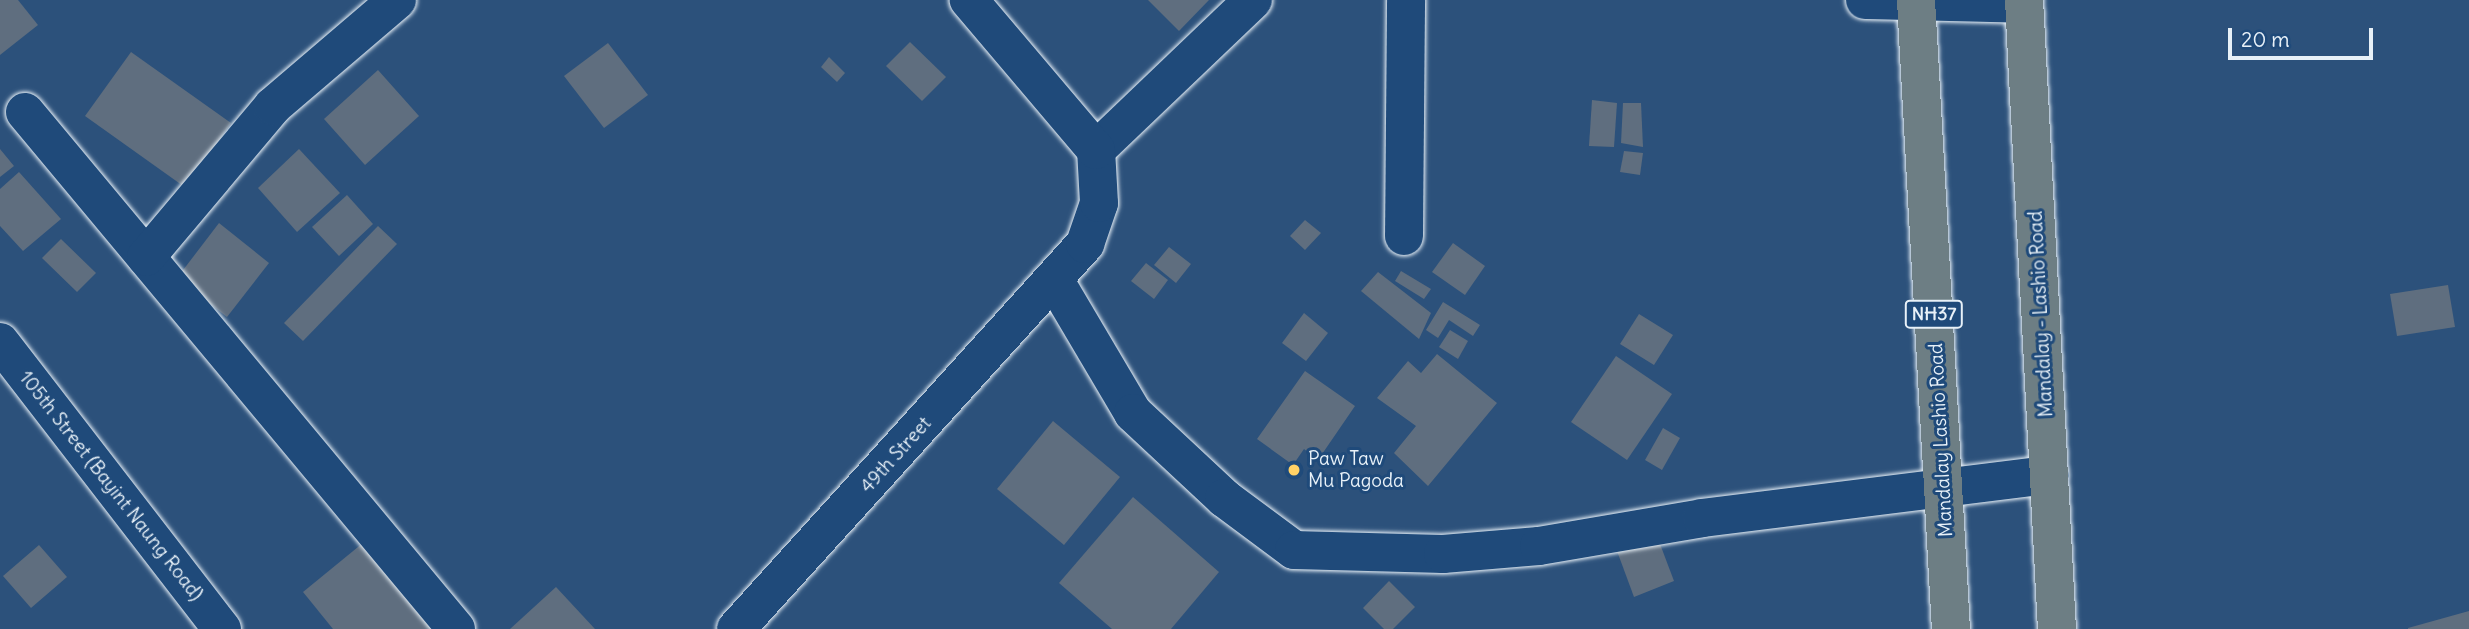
<!DOCTYPE html>
<html>
<head>
<meta charset="utf-8">
<style>
  body { margin:0 }
  #map { position:relative; width:2469px; height:629px; overflow:hidden; background:#2c517b; font-family:Delius,sans-serif }
  div>[style] { position:absolute }
  .building>* { inset:0; background:#5f6e7f }
  .roads { filter:drop-shadow(0 0 2px #e8f1f8) drop-shadow(0 0 2px #e8f1f8) }
  .minor>* { height:38px; margin:-19px; padding:0 19px; transform-origin:19px; border-radius:19px; background:#1f4a7a }
  .highway>* { height:38px; margin:-19px; padding:0 19px; transform-origin:19px; border-radius:19px; background:#6d7e84 }
  .dots>* { width:19px; height:19px; translate:-50% -50%; box-sizing:border-box; border:4px solid #1f4a7a; border-radius:50% }
  span { translate:-50% -50%; white-space:nowrap; text-align:center; line-height:1.15; -webkit-text-stroke:6px #1f4a7a; paint-order:stroke }
  .shield-label span { padding:2px 5px; background:#1f4a7a; border:2px solid; border-radius:5px; -webkit-text-stroke-width:0 }
  .shield-label { font-size:18px; color:#e8f1f8; font-weight:700 }
  .street-label { font-size:19px; color:#e8f1f8 }
  .poi-label { font-size:19px; color:#e8f1f8 }
  .left { translate:0 -50%; text-align:left }
  .scale { position:absolute; left:2228px; top:28px; width:145px; height:32px; box-sizing:border-box; border:4px solid #e8f1f8; border-top:0; padding-left:9px; font-size:21px; line-height:24px; white-space:nowrap; color:#e8f1f8; -webkit-text-stroke:5px #1f4a7a; paint-order:stroke }
</style>
</head>
<body>
<div id="map">
  <div class="building">
    <i style="clip-path:polygon(0 0,18px 0,38px 25px,0 55px)"></i>
    <i style="clip-path:polygon(1148px 0,1209px 0,1179px 31px)"></i>
    <i style="clip-path:polygon(910px 42px,946px 77px,922px 101px,886px 66px)"></i>
    <i style="clip-path:polygon(608px 43px,648px 95px,604px 128px,564px 76px)"></i>
    <i style="clip-path:polygon(131px 52px,231px 123px,186px 188px,85px 116px)"></i>
    <i style="clip-path:polygon(829px 57px,845px 73px,837px 82px,821px 67px)"></i>
    <i style="clip-path:polygon(378px 70px,419px 116px,365px 165px,324px 119px)"></i>
    <i style="clip-path:polygon(1592px 100px,1617px 103px,1614px 147px,1589px 146px)"></i>
    <i style="clip-path:polygon(1623px 103px,1641px 103px,1643px 147px,1621px 143px)"></i>
    <i style="clip-path:polygon(0 149px,14px 166px,0 177px)"></i>
    <i style="clip-path:polygon(299px 149px,340px 193px,297px 232px,258px 188px)"></i>
    <i style="clip-path:polygon(1624px 151px,1643px 153px,1640px 175px,1620px 172px)"></i>
    <i style="clip-path:polygon(19px 172px,61px 219px,23px 251px,0 226px,0 189px)"></i>
    <i style="clip-path:polygon(347px 195px,373px 224px,339px 256px,312px 227px)"></i>
    <i style="clip-path:polygon(1305px 220px,1321px 233px,1305px 250px,1290px 236px)"></i>
    <i style="clip-path:polygon(219px 223px,269px 263px,227px 317px,177px 278px)"></i>
    <i style="clip-path:polygon(378px 226px,397px 244px,303px 341px,284px 323px)"></i>
    <i style="clip-path:polygon(61px 239px,96px 273px,77px 292px,42px 258px)"></i>
    <i style="clip-path:polygon(1453px 243px,1485px 266px,1465px 295px,1432px 272px)"></i>
    <i style="clip-path:polygon(1169px 247px,1191px 264px,1176px 283px,1154px 265px)"></i>
    <i style="clip-path:polygon(1146px 263px,1168px 280px,1154px 299px,1131px 281px)"></i>
    <i style="clip-path:polygon(1401px 271px,1431px 289px,1424px 299px,1395px 281px)"></i>
    <i style="clip-path:polygon(1378px 272px,1431px 313px,1419px 339px,1361px 291px)"></i>
    <i style="clip-path:polygon(2448px 285px,2455px 327px,2397px 336px,2390px 294px)"></i>
    <i style="clip-path:polygon(1443px 302px,1480px 325px,1473px 336px,1449px 320px,1438px 338px,1426px 330px)"></i>
    <i style="clip-path:polygon(1304px 313px,1328px 333px,1306px 361px,1282px 343px)"></i>
    <i style="clip-path:polygon(1639px 314px,1673px 335px,1654px 365px,1620px 344px)"></i>
    <i style="clip-path:polygon(1450px 330px,1468px 341px,1458px 359px,1439px 347px)"></i>
    <i style="clip-path:polygon(1437px 354px,1497px 403px,1428px 486px,1394px 453px,1416px 426px,1377px 398px,1408px 361px,1421px 373px)"></i>
    <i style="clip-path:polygon(1616px 356px,1672px 394px,1627px 460px,1571px 422px)"></i>
    <i style="clip-path:polygon(1305px 371px,1355px 406px,1318px 460px,1304px 449px,1293px 465px,1257px 439px)"></i>
    <i style="clip-path:polygon(1053px 421px,1120px 477px,1064px 545px,997px 489px)"></i>
    <i style="clip-path:polygon(1663px 428px,1680px 438px,1662px 470px,1645px 460px)"></i>
    <i style="clip-path:polygon(1133px 497px,1219px 572px,1171px 629px,1112px 629px,1059px 583px)"></i>
    <i style="clip-path:polygon(1657px 536px,1674px 581px,1634px 597px,1617px 551px)"></i>
    <i style="clip-path:polygon(369px 538px,443px 629px,333px 629px,303px 592px)"></i>
    <i style="clip-path:polygon(39px 545px,67px 577px,31px 608px,3px 576px)"></i>
    <i style="clip-path:polygon(1389px 581px,1415px 607px,1393px 629px,1384px 629px,1363px 608px)"></i>
    <i style="clip-path:polygon(556px 587px,595px 629px,510px 629px)"></i>
    <i style="clip-path:polygon(2469px 611px,2469px 629px,2408px 629px,2408px 628px)"></i>
  </div>
  <div class="roads">
    <div class="minor">
      <i style="left:1865px;top:0;width:159px;rotate:1.4deg"></i>
      <i style="left:25px;top:112px;width:673px;rotate:50.18deg"></i>
      <i style="left:1096px;top:150px;width:217px;rotate:-43.7deg"></i>
      <i style="left:1404px;top:236px;width:236px;rotate:-89.5deg"></i>
      <i style="left:146px;top:257px;width:197px;rotate:-49.9deg"></i>
      <i style="left:273px;top:106px;width:163px;rotate:-40.5deg"></i>
      <i style="left:1055px;top:281px;width:153px;rotate:59.4deg"></i>
      <i style="left:1133px;top:413px;width:125px;rotate:43deg"></i>
      <i style="left:1224px;top:498px;width:87px;rotate:36.6deg"></i>
      <i style="left:1294px;top:550px;width:149px;rotate:1.5deg"></i>
      <i style="left:1443px;top:554px;width:96px;rotate:-4.8deg"></i>
      <i style="left:1539px;top:546px;width:165px;rotate:-9.7deg"></i>
      <i style="left:1702px;top:518px;width:350px;rotate:-7.1deg"></i>
      <i style="left:0;top:342px;width:363px;rotate:52.3deg"></i>
      <i style="left:736px;top:629px;width:520px;rotate:-47.81deg"></i>
      <i style="left:1085px;top:244px;width:43px;rotate:-71.1deg"></i>
      <i style="left:1099px;top:203px;width:53px;rotate:-93.2deg"></i>
      <i style="left:1096px;top:150px;width:197px;rotate:-130.3deg"></i>
    </div>
    <div class="highway">
      <i style="left:1916px;top:0;width:630px;rotate:86.82deg"></i>
      <i style="left:2024px;top:0;width:630px;rotate:87deg"></i>
    </div>
  </div>
  <div class="dots">
    <i style="left:1294px;top:470px;background:#ffd166"></i>
  </div>
  <div class="shield-label">
    <span style="left:1934px;top:314px">NH37</span>
  </div>
  <div class="street-label">
    <span style="left:2041px;top:314px;rotate:-93deg">Mandalay - Lashio Road</span>
    <span style="left:1941px;top:440px;rotate:-93deg">Mandalay Lashio Road</span>
    <span style="left:896px;top:455px;rotate:-48deg">49th Street</span>
    <span style="left:111px;top:486px;rotate:52deg">105th Street (Bayint Naung Road)</span>
  </div>
  <div class="poi-label">
    <span class="left" style="left:1308px;top:470px">Paw Taw<br>Mu Pagoda</span>
  </div>
  <div class="scale">20 m</div>
</div>
</body>
</html>
